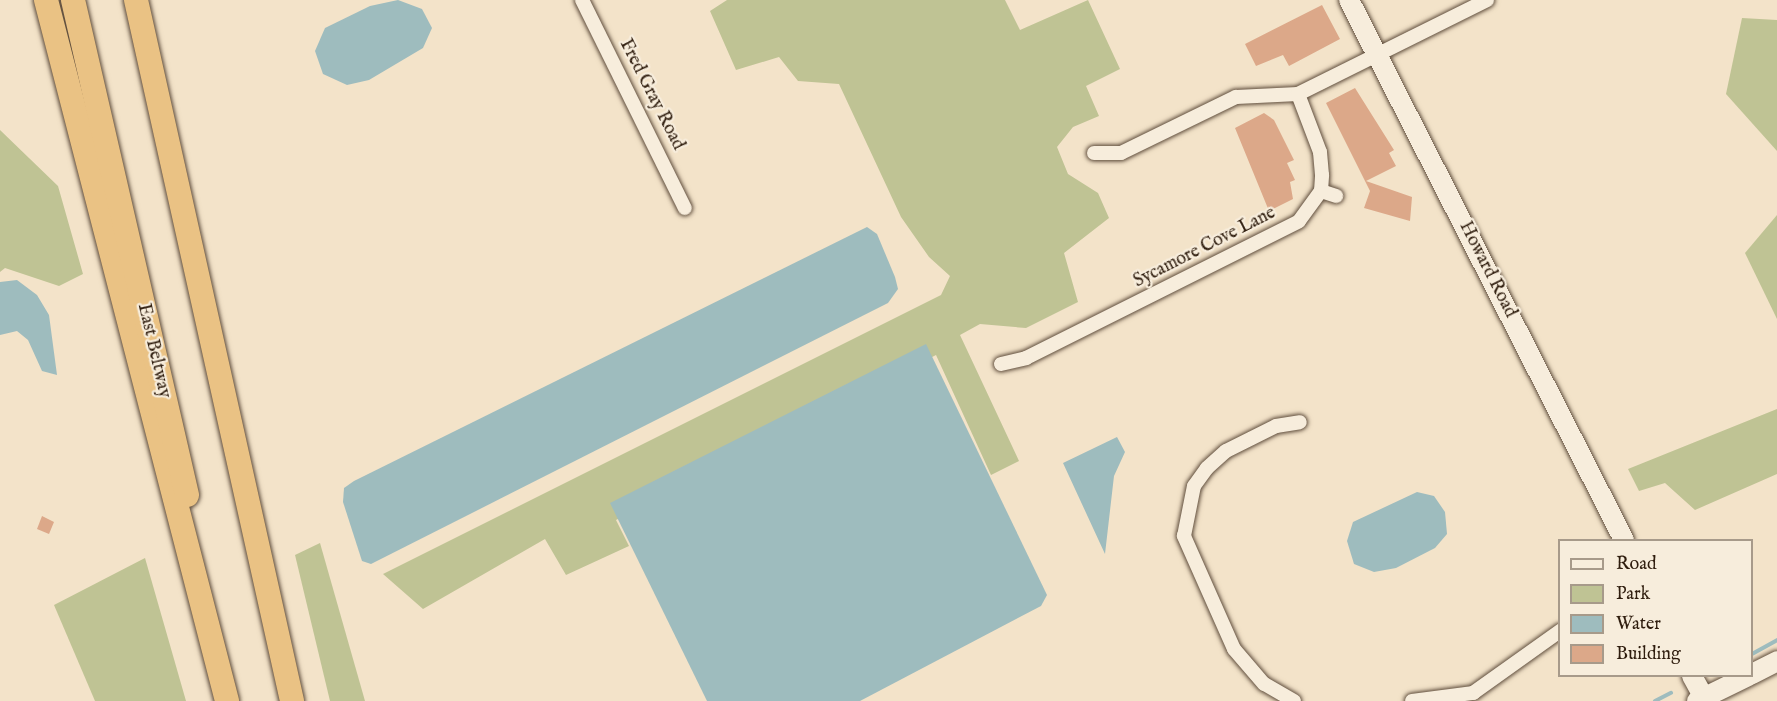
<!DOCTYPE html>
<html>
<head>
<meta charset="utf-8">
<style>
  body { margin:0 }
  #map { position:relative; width:1777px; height:701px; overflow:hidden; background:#f3e3c9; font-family:"IM FELL English",serif }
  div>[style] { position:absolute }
  .green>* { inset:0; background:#bfc394 }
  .water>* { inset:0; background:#9ebcbe }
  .stream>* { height:4px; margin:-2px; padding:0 2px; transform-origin:2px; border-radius:2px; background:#9ebcbe }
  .building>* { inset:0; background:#dca889 }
  .roads { filter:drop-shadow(0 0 2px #604e3d) drop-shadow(0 0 2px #604e3d) }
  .street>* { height:14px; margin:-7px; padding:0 7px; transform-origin:7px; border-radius:7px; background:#f7eddc }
  .secondary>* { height:20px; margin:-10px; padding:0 10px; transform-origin:10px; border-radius:10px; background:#f7eddc }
  .highway>* { height:24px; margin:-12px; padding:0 12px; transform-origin:12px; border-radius:12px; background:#eac284 }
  span { translate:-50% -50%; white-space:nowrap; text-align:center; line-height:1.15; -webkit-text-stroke:4.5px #f7eddc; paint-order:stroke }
  .street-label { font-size:18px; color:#2f1d0e }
  .legend { position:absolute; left:1558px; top:539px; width:195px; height:138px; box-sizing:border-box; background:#f7eddc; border:2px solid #a79a8a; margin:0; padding:8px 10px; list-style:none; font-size:18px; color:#2f1d0e }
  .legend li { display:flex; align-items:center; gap:12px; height:30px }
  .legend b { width:30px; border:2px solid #a79a8a }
</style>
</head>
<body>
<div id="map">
  <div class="green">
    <i style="clip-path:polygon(727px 0,1005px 0,1020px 30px,1088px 0,1120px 69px,1086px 86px,1099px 116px,1073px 127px,1057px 147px,1068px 174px,1098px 193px,1109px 218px,1064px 253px,1078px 302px,1026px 328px,980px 324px,960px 335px,1019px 461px,991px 475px,936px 355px,616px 520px,629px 546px,566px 575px,545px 539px,423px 609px,383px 574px,941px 295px,950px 276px,929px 257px,901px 217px,839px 84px,798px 81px,779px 57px,736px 70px,710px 11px)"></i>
    <i style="clip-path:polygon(1742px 18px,1777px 20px,1777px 151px,1726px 94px)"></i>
    <i style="clip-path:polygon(0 130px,58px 186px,83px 274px,59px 286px,5px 268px,0 272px)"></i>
    <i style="clip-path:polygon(1777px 215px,1777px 319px,1745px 253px)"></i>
    <i style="clip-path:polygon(1777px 409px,1777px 474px,1695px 510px,1665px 483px,1639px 491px,1628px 469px)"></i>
    <i style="clip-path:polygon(320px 543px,365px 701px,330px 701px,295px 555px)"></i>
    <i style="clip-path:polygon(145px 558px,186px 701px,95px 701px,54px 605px)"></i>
  </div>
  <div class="water">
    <i style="clip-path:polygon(398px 0,422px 9px,432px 28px,423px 48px,369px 80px,347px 85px,323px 74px,315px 51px,325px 28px,370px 6px)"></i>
    <i style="clip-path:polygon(867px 227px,877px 234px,895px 277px,898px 289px,888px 303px,371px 564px,362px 561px,343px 502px,344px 488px,354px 481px)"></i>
    <i style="clip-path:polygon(17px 280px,37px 295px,49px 315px,57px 375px,42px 371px,28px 340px,17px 331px,0 335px,0 282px)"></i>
    <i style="clip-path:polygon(926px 344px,1047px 595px,1041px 606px,860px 701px,707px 701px,610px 503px)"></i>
    <i style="clip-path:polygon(1117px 437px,1125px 452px,1114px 476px,1105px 554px,1063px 463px)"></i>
    <i style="clip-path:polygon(1417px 492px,1434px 496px,1445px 512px,1447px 534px,1435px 548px,1396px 568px,1374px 572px,1354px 564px,1347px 541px,1353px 522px)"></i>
  </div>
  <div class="stream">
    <i style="left:1752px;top:654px;width:29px;rotate:-29deg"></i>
    <i style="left:1655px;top:701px;width:18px;rotate:-27deg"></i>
  </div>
  <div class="building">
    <i style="clip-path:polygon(1322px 5px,1340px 39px,1289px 66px,1283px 55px,1256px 66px,1245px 44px)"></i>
    <i style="clip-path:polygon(1355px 88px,1394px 150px,1389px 153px,1396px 166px,1366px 181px,1412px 197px,1410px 221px,1364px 208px,1370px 191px,1326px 103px)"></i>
    <i style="clip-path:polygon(1264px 113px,1274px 120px,1294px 160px,1287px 163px,1295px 180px,1290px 182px,1293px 199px,1269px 211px,1235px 128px)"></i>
    <i style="clip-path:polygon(42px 516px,54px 522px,49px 534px,37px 529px)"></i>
  </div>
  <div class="roads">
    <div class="street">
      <i style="left:582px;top:0;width:232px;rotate:63.7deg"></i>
      <i style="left:1094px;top:153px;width:27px"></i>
      <i style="left:1121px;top:153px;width:128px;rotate:-26deg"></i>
      <i style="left:1236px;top:97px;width:62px;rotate:-2.8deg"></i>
      <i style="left:1298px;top:94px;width:211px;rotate:-26.4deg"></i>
      <i style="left:1321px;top:191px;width:16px;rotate:18deg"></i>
      <i style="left:1001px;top:364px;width:26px;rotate:-13deg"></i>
      <i style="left:1026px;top:358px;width:305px;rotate:-26.6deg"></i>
      <i style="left:1299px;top:221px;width:37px;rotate:-54deg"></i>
      <i style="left:1321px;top:191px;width:16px;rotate:-86deg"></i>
      <i style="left:1322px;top:175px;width:23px;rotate:-95deg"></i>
      <i style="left:1320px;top:152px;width:62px;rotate:-110.8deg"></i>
      <i style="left:1294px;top:701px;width:34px;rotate:-150deg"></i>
      <i style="left:1264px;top:684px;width:46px;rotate:-130.6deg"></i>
      <i style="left:1234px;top:649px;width:124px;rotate:-113.9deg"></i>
      <i style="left:1184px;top:536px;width:51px;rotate:-78.7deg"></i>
      <i style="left:1194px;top:486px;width:22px;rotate:-54deg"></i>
      <i style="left:1207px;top:468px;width:25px;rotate:-42deg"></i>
      <i style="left:1226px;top:451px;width:56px;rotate:-26.6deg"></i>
      <i style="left:1276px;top:426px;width:24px;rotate:-9deg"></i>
      <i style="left:1412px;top:701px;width:62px;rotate:-7.5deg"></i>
      <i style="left:1473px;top:693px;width:107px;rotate:-35.5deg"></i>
    </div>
    <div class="secondary">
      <i style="left:1349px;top:0;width:606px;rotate:63.01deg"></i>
      <i style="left:1752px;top:674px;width:28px;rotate:-27deg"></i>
      <i style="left:1692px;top:676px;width:25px;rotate:61deg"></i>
      <i style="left:1697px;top:701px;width:57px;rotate:-26.1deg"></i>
    </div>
    <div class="highway">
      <i style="left:46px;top:0;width:724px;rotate:75.52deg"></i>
      <i style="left:73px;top:0;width:508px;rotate:77.03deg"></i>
      <i style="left:136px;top:0;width:718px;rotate:77.45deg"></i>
    </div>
  </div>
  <div class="street-label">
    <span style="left:651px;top:95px;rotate:63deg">Fred Gray Road</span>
    <span style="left:1205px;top:248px;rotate:-27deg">Sycamore Cove Lane</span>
    <span style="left:1487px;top:270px;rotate:63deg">Howard Road</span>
    <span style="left:153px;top:351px;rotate:77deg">East Beltway</span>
  </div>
  <ul class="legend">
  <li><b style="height:8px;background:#f7eddc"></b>Road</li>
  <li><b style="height:16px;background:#bfc394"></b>Park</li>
  <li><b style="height:16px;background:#9ebcbe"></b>Water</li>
  <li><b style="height:16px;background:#dca889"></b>Building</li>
  </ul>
</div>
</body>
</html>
